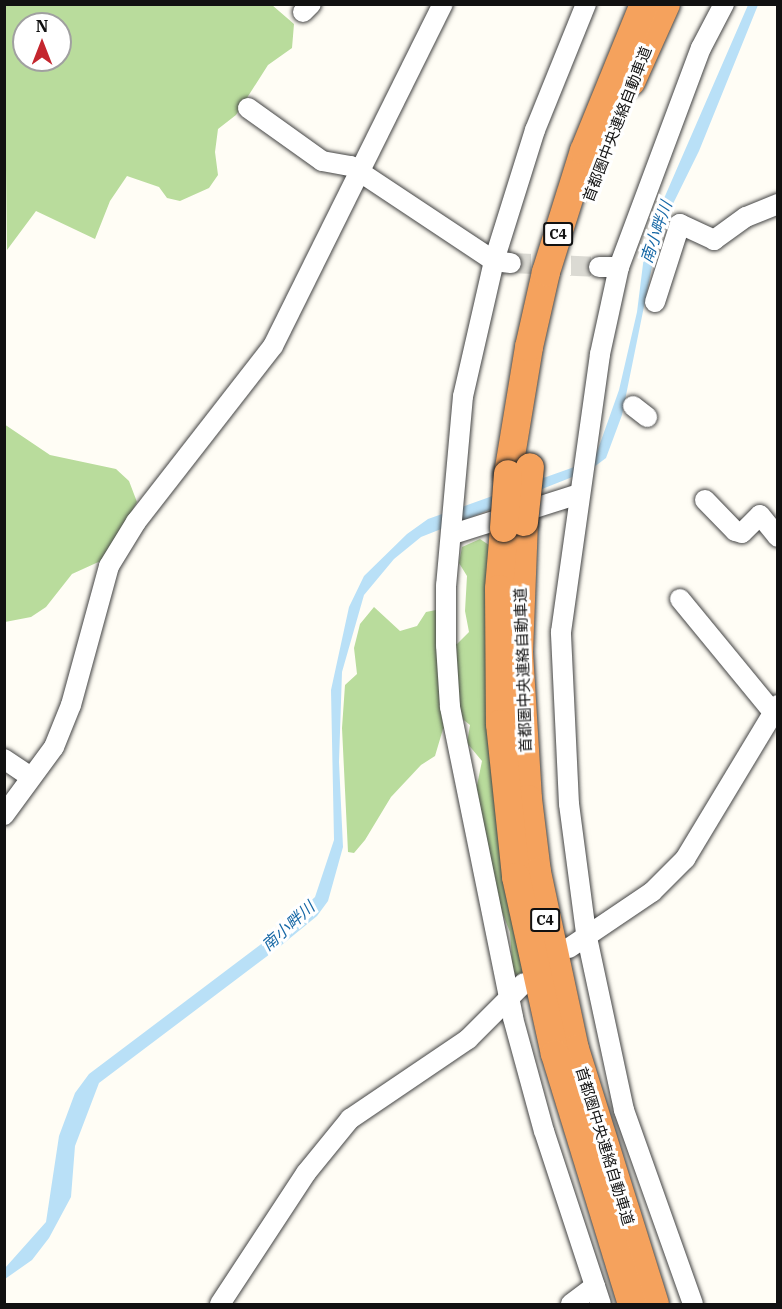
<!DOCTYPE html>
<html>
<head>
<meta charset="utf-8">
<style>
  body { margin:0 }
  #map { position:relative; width:782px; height:1309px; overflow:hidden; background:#fffdf5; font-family:"IBM Plex Serif","Noto Sans JP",serif }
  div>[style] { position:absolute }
  .forest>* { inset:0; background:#b9dc9c }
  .water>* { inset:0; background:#b9e0f7 }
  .minor-tunnel>* { height:20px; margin-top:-10px; transform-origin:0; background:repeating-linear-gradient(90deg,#dbdad3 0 20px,transparent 0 30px) }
  .roads { filter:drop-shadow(0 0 2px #444) drop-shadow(0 0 2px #444) }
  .minor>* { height:20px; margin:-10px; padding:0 10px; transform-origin:10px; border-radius:10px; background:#fff }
  .highway>* { height:28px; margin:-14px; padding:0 14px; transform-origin:14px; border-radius:14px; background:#f5a25d }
  .bridges { filter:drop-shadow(0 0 2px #222) drop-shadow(0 0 2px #222) }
  .highway-bridge>* { height:28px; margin:-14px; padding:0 14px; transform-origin:14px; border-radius:14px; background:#f5a25d }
  span { translate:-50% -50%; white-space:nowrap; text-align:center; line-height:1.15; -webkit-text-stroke:6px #fff; paint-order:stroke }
  .shield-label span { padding:2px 4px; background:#fff; border:2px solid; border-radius:4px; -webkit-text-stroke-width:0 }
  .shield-label { font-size:14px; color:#111; font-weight:700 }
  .street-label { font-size:15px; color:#111 }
  .water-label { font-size:16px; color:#1768a6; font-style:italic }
  .frame { position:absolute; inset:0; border:6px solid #111; pointer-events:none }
  .north { position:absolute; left:12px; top:12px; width:60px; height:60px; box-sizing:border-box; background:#fff; border:2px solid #a0a0a0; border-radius:50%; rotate:0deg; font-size:16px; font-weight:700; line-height:24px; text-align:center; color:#111 }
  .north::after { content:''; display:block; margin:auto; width:21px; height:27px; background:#c4262e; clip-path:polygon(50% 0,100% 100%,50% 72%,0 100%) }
</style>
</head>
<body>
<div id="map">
  <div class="forest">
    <i style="clip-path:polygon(evenodd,4px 5px,272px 5px,294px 24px,292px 48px,268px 65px,236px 115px,218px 129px,215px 152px,218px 175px,209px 188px,180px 201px,167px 198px,159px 187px,127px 176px,110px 201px,95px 239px,36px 211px,7px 250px,4px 5px,24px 24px,60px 24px,60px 60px,24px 60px,24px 24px)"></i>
    <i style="clip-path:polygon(4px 424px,50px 455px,116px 469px,129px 481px,137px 502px,105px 559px,72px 574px,46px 607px,31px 617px,5px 622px)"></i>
    <i style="clip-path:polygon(480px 539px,489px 545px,529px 961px,523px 976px,513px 974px,510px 932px,492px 887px,474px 800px,482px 761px,467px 743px,470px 725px,460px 717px,443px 729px,435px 756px,421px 765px,391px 797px,365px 840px,354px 853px,348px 852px,342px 728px,345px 685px,357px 674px,354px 648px,360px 624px,374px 607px,400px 631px,417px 626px,426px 612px,436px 610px,441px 622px,440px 638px,457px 644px,469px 632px,465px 611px,467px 576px,459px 563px,462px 547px)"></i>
  </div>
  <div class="water">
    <i style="clip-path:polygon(748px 5px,758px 5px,699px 151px,668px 214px,654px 257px,622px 415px,606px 458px,590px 470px,421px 537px,394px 559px,364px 595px,342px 672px,339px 762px,343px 847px,328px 901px,317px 916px,278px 948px,99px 1083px,75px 1146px,71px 1197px,49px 1238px,32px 1260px,5px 1279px,5px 1268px,46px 1222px,59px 1136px,75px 1093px,89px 1074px,276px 933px,315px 897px,334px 840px,331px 690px,349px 607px,364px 576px,407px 534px,428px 519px,580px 465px,597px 452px,619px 390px,637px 312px,644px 256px,662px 203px)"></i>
  </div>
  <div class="minor-tunnel">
    <i style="left:511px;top:263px;width:88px;rotate:2.6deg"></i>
  </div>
  <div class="roads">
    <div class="minor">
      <i style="left:586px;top:4px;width:136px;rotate:112deg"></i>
      <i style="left:535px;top:130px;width:137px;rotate:107.4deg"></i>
      <i style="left:494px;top:261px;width:139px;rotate:102.9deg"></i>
      <i style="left:463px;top:396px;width:190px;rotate:95.1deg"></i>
      <i style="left:446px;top:585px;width:60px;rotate:90deg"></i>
      <i style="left:446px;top:645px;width:62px;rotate:86.3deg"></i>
      <i style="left:450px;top:707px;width:317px;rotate:78.5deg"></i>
      <i style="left:513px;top:1018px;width:117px;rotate:74.7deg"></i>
      <i style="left:544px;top:1131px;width:182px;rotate:71.8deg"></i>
      <i style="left:303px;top:12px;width:11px;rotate:-45deg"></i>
      <i style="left:248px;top:108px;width:91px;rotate:35.6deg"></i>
      <i style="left:322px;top:161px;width:29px;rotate:10deg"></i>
      <i style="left:351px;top:166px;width:172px;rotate:33.6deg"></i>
      <i style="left:494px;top:261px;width:17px;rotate:7deg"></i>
      <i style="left:599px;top:267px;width:20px"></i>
      <i style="left:655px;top:302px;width:82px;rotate:-72.2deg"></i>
      <i style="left:680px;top:224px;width:38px;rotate:25deg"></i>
      <i style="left:714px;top:240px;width:39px;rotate:-36deg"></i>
      <i style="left:746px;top:217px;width:35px;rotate:-22deg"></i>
      <i style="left:633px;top:406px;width:18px;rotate:38deg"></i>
      <i style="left:705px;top:500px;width:43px;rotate:45.9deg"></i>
      <i style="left:735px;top:531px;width:7px;rotate:16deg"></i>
      <i style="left:742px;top:533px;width:25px;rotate:-45deg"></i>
      <i style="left:760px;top:515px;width:28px;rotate:51deg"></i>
      <i style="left:453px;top:534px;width:132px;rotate:-17.6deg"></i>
      <i style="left:680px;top:599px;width:145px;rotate:50.6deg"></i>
      <i style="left:4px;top:759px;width:32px;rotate:34deg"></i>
      <i style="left:4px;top:815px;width:84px;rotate:-53.7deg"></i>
      <i style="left:54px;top:747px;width:45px;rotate:-68deg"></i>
      <i style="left:71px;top:705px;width:144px;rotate:-74.7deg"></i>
      <i style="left:109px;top:566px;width:52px;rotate:-58.5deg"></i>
      <i style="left:136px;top:522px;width:223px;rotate:-52.1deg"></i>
      <i style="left:273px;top:346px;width:382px;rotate:-63.6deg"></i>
      <i style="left:569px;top:948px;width:100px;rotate:-34deg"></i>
      <i style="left:652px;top:892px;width:47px;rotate:-45deg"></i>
      <i style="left:685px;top:859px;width:180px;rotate:-58.9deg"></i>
      <i style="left:220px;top:1304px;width:157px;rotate:-56.7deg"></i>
      <i style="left:306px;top:1173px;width:70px;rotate:-50.8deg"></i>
      <i style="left:350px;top:1119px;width:143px;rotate:-34.1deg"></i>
      <i style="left:468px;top:1039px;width:79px;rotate:-45deg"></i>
      <i style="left:571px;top:1304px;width:30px;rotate:-37deg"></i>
      <i style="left:693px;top:1304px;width:206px;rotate:-109.6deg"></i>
      <i style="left:624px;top:1110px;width:181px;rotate:-102.1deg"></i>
      <i style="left:586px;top:933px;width:130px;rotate:-97.5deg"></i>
      <i style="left:569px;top:804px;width:172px;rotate:-92.7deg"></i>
      <i style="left:561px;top:632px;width:281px;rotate:-82deg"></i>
      <i style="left:600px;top:354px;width:89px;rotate:-77.7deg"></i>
      <i style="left:619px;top:267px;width:234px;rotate:-69.5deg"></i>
      <i style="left:701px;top:48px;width:50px;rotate:-62.4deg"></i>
    </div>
    <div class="highway">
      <i style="left:631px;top:82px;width:85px;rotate:-65.8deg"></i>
      <i style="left:508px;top:474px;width:129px;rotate:-80.6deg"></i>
      <i style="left:529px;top:347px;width:77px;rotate:-77.2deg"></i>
      <i style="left:546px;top:272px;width:127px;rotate:-72.6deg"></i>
      <i style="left:584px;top:151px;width:159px;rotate:-67.8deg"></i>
      <i style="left:524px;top:522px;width:130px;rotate:92.2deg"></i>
      <i style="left:519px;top:652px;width:147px;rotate:86.5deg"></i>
      <i style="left:528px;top:799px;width:74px;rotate:83deg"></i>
      <i style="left:537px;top:872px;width:181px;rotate:77.9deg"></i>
      <i style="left:575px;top:1049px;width:267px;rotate:72.6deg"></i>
      <i style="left:504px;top:529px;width:60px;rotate:94.8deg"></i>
      <i style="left:499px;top:589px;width:135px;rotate:89.6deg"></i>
      <i style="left:500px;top:724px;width:154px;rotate:84deg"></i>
      <i style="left:516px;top:877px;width:181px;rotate:77.6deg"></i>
      <i style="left:555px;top:1054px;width:262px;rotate:72.9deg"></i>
    </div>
  </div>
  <div class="bridges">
    <div class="highway-bridge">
      <i style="left:524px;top:522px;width:55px;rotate:-83.8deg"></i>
      <i style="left:504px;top:528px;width:54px;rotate:-85.8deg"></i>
    </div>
  </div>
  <div class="shield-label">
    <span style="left:558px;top:234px">C4</span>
    <span style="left:545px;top:920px">C4</span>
  </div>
  <div class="street-label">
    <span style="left:617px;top:124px;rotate:-69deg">首都圏中央連絡自動車道</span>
    <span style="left:523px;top:670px;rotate:-92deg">首都圏中央連絡自動車道</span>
    <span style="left:605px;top:1146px;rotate:73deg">首都圏中央連絡自動車道</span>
  </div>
  <div class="water-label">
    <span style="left:656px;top:232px;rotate:-71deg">南小畔川</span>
    <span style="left:288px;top:926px;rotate:-42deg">南小畔川</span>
  </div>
  <div class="frame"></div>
  <div class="north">N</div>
</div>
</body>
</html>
